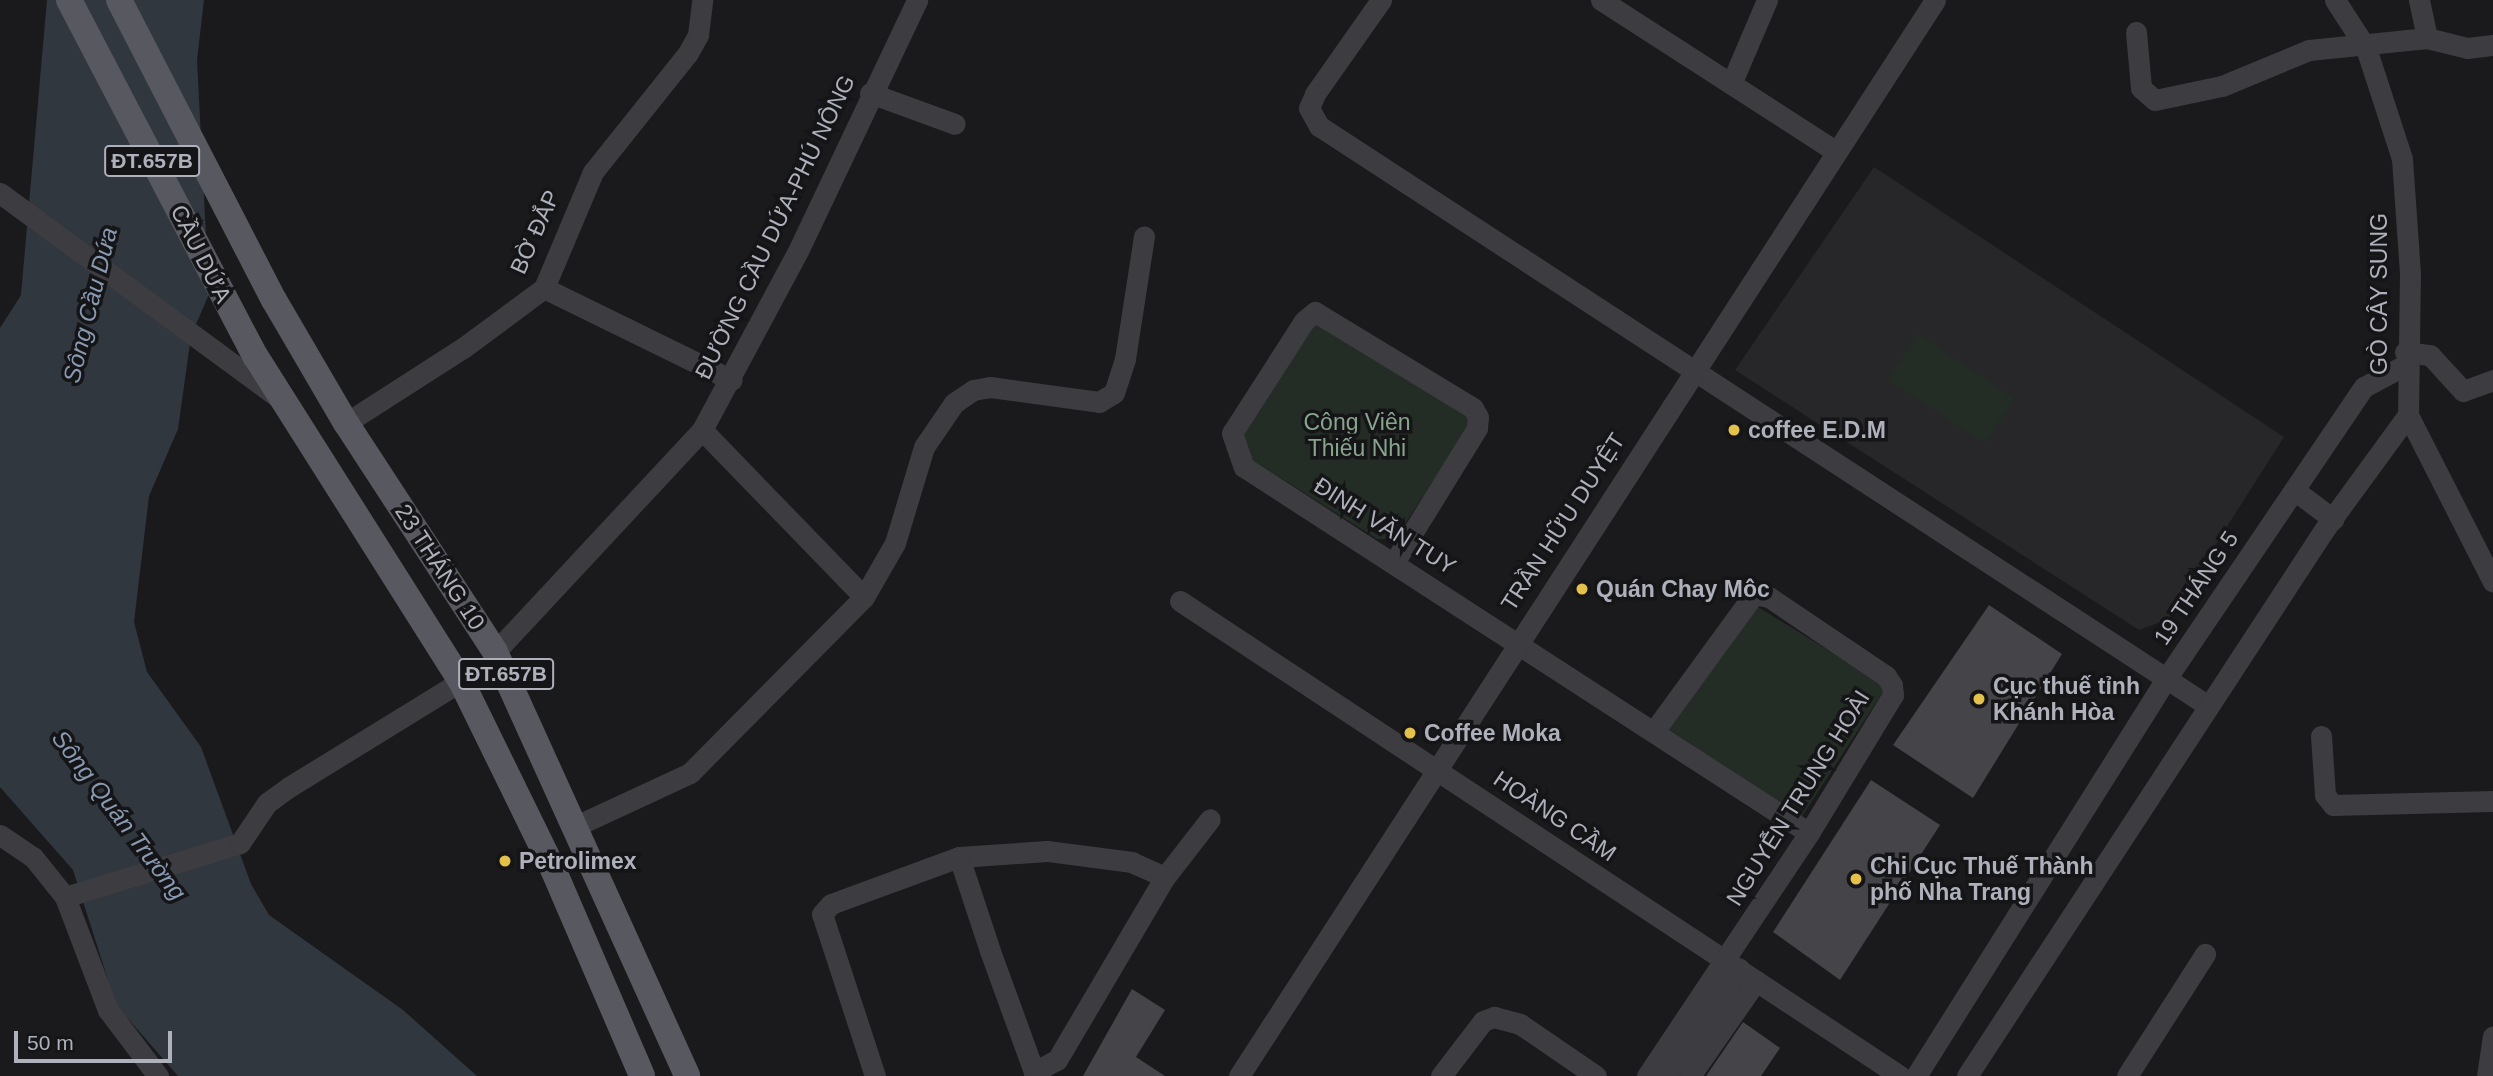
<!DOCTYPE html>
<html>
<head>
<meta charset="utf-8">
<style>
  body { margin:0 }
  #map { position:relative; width:2493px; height:1076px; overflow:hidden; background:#1a1a1c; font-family:Arial,sans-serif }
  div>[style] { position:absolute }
  .built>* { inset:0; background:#272629 }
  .green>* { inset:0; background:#242c26 }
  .water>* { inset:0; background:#31373f }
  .building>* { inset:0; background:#454549 }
  .minor>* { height:21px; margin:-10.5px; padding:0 10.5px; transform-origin:10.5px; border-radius:10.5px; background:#3c3c41 }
  .major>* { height:26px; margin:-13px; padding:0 13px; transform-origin:13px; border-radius:13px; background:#585960 }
  .dots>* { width:19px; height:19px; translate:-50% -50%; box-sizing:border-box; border:4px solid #151517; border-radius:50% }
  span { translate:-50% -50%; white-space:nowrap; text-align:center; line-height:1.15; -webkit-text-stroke:7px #151517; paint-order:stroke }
  .shield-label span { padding:2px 5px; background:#151517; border:2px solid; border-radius:5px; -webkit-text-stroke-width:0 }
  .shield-label { font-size:21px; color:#aeb0bb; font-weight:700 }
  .street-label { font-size:23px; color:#aeb0bb }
  .park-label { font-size:23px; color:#87a48c }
  .poi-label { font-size:23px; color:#aeb0bb; font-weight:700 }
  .left { translate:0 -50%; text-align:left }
  .water-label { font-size:24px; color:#889ab2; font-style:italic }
  .scale { position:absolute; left:14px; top:1031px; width:158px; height:32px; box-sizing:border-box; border:4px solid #aeb0bb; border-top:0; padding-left:9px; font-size:21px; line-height:24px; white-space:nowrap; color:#aeb0bb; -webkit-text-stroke:5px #151517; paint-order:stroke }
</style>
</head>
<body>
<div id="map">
  <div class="built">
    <i style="clip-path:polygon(1874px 167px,2284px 437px,2168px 619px,2139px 630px,1735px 370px)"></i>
  </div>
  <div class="green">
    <i style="clip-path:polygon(1314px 323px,1467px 414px,1470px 425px,1395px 539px,1377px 539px,1249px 458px,1242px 437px)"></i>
    <i style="clip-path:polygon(1917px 333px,2015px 398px,1985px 444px,1888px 380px)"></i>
    <i style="clip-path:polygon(1753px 604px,1882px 683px,1883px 692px,1801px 818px,1668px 729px)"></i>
  </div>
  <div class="water">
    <i style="clip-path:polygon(47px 0,204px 0,197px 60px,209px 294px,191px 336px,178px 429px,149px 496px,134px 622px,147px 672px,201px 747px,251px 884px,269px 915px,403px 1010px,477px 1076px,178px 1076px,116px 1005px,73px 870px,0 787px,0 328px,21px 295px)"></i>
  </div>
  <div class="building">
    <i style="clip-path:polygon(1989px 605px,2062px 654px,1973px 798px,1893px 745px)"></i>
    <i style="clip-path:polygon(1871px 780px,1940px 825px,1840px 980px,1773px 932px)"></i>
    <i style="clip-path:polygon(1132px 989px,1165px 1010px,1136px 1057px,1165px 1076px,1083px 1076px)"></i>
    <i style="clip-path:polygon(1743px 1022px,1780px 1048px,1761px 1076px,1706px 1076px)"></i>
  </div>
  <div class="minor">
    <i style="left:1381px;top:0;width:115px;rotate:125.1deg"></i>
    <i style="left:1315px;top:94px;width:15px;rotate:113deg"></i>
    <i style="left:1309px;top:108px;width:21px;rotate:61deg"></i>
    <i style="left:1319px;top:126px;width:1060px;rotate:33.11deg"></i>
    <i style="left:1601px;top:0;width:277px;rotate:32.8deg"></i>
    <i style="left:2335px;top:0;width:57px;rotate:57.1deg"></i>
    <i style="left:2366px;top:48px;width:117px;rotate:72deg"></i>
    <i style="left:2402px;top:159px;width:114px;rotate:86deg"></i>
    <i style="left:2410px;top:273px;width:142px;rotate:90.8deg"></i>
    <i style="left:2408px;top:415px;width:187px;rotate:63deg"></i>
    <i style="left:2419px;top:0;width:39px;rotate:78deg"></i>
    <i style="left:2136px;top:32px;width:56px;rotate:84.9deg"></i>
    <i style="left:2141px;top:88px;width:18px;rotate:41deg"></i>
    <i style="left:2155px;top:100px;width:68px;rotate:-11.8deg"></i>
    <i style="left:2222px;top:86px;width:94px;rotate:-22.5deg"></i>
    <i style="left:2309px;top:50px;width:119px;rotate:-5.8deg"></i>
    <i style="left:2427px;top:38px;width:41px;rotate:14deg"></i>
    <i style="left:2467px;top:48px;width:26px;rotate:-7deg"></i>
    <i style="left:1732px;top:82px;width:89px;rotate:-66.9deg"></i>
    <i style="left:870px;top:93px;width:90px;rotate:20deg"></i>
    <i style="left:0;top:193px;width:345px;rotate:36.3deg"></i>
    <i style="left:544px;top:288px;width:209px;rotate:26.1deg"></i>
    <i style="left:2405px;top:352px;width:25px;rotate:7deg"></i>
    <i style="left:2430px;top:355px;width:49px;rotate:47.5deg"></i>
    <i style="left:2463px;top:391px;width:32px;rotate:-20deg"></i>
    <i style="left:346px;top:423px;width:139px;rotate:-32.7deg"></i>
    <i style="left:463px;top:348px;width:101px;rotate:-36.5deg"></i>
    <i style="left:544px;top:288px;width:126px;rotate:-67.1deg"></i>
    <i style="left:593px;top:172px;width:152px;rotate:-51.4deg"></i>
    <i style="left:688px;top:53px;width:21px;rotate:-61deg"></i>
    <i style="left:698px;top:35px;width:35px;rotate:-83deg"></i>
    <i style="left:2294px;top:490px;width:49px;rotate:36.6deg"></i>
    <i style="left:1395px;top:561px;width:156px;rotate:-58.3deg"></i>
    <i style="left:1477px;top:428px;width:11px;rotate:-85deg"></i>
    <i style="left:1478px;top:417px;width:10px;rotate:-119deg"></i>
    <i style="left:1473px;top:408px;width:185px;rotate:-148.7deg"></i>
    <i style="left:1315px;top:312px;width:14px;rotate:141deg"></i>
    <i style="left:1304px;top:321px;width:133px;rotate:122.7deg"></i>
    <i style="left:1232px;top:433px;width:36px;rotate:71deg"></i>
    <i style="left:1244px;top:467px;width:673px;rotate:32.93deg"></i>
    <i style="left:864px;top:597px;width:62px;rotate:-60.1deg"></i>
    <i style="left:895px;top:543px;width:100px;rotate:-73.2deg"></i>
    <i style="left:924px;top:447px;width:53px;rotate:-55.7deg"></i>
    <i style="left:954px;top:403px;width:23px;rotate:-34deg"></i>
    <i style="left:973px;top:390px;width:17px;rotate:-10deg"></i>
    <i style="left:990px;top:387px;width:110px;rotate:7.8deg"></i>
    <i style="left:1099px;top:402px;width:17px;rotate:-31deg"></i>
    <i style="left:1114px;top:393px;width:36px;rotate:-72deg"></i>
    <i style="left:1125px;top:359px;width:124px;rotate:-81.2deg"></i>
    <i style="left:1180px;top:601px;width:863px;rotate:33.41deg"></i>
    <i style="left:495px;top:652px;width:304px;rotate:-47deg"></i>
    <i style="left:702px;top:430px;width:203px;rotate:-61.8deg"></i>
    <i style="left:798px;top:251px;width:278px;rotate:-64.6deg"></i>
    <i style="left:2321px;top:736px;width:59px;rotate:86.1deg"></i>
    <i style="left:2325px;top:795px;width:13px;rotate:51deg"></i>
    <i style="left:2333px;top:805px;width:160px;rotate:-1.4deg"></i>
    <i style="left:578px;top:825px;width:123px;rotate:-24.9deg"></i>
    <i style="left:690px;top:773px;width:247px;rotate:-45.3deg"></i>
    <i style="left:864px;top:597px;width:233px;rotate:-134.1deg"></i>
    <i style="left:0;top:835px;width:40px;rotate:34deg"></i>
    <i style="left:33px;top:857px;width:51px;rotate:51.3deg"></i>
    <i style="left:65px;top:897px;width:183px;rotate:-17.1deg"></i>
    <i style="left:240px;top:843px;width:48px;rotate:-56deg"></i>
    <i style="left:267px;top:803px;width:27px;rotate:-36deg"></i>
    <i style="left:289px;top:787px;width:202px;rotate:-31.6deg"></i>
    <i style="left:1165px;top:877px;width:73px;rotate:-52.2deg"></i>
    <i style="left:65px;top:897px;width:121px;rotate:69.2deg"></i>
    <i style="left:108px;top:1010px;width:83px;rotate:52.9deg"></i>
    <i style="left:1034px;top:1072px;width:26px;rotate:-28deg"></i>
    <i style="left:1057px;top:1060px;width:212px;rotate:-59.5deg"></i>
    <i style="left:1165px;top:877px;width:36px;rotate:-156deg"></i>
    <i style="left:1132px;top:862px;width:86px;rotate:-172.6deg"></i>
    <i style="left:1047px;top:851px;width:88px;rotate:176.1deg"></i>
    <i style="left:959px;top:857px;width:99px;rotate:71.7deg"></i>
    <i style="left:990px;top:951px;width:129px;rotate:70deg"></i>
    <i style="left:1034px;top:1072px;width:4px;rotate:76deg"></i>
    <i style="left:875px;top:1076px;width:170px;rotate:-108.1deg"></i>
    <i style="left:822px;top:914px;width:13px;rotate:-48deg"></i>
    <i style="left:831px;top:904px;width:136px;rotate:-20.2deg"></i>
    <i style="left:1239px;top:1076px;width:1281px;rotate:-57.1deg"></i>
    <i style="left:1441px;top:1076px;width:69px;rotate:-52.6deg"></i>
    <i style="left:1483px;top:1021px;width:12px;rotate:-20deg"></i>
    <i style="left:1494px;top:1017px;width:27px;rotate:15deg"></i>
    <i style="left:1520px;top:1024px;width:92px;rotate:34.4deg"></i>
    <i style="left:1647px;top:1076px;width:292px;rotate:-56.3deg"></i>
    <i style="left:1809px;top:833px;width:162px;rotate:-58.7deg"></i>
    <i style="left:1893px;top:695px;width:10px;rotate:-96deg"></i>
    <i style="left:1892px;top:685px;width:11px;rotate:-124deg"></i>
    <i style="left:1886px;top:676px;width:141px;rotate:-146deg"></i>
    <i style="left:1769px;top:597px;width:15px;rotate:-169deg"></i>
    <i style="left:1754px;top:594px;width:168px;rotate:126.1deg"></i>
    <i style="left:1666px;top:1076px;width:130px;rotate:-55.7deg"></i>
    <i style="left:1690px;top:1076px;width:116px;rotate:-55.2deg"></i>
    <i style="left:1916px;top:1076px;width:469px;rotate:-57.8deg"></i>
    <i style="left:2166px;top:679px;width:353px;rotate:-55.9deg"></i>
    <i style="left:2364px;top:387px;width:47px;rotate:-28.2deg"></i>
    <i style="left:1967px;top:1076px;width:652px;rotate:-56.82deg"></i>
    <i style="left:2324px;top:530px;width:142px;rotate:-53.9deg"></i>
    <i style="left:2127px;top:1076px;width:145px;rotate:-57.4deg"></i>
    <i style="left:2487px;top:1076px;width:40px;rotate:-81.5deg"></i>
  </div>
  <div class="major">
    <i style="left:69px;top:0;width:403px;rotate:62.4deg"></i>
    <i style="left:256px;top:357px;width:383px;rotate:57.7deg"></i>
    <i style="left:461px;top:681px;width:209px;rotate:63.9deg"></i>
    <i style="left:553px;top:869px;width:225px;rotate:66.7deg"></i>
    <i style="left:119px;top:0;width:338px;rotate:62.7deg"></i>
    <i style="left:274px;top:300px;width:143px;rotate:59.7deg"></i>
    <i style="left:346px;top:423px;width:273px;rotate:56.9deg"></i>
    <i style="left:495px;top:652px;width:465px;rotate:65.6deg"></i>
  </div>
  <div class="dots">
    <i style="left:1734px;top:430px;background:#e3c14b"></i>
    <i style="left:1582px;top:589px;background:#e3c14b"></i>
    <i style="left:1979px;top:699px;background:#e3c14b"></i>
    <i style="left:1410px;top:733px;background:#e3c14b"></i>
    <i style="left:505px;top:861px;background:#e3c14b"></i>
    <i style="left:1856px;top:879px;background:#e3c14b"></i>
  </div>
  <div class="shield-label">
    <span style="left:152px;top:161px">ĐT.657B</span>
    <span style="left:506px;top:674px">ĐT.657B</span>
  </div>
  <div class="street-label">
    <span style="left:775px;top:227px;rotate:-64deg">ĐƯỜNG CẦU DỨA-PHÚ NÔNG</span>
    <span style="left:535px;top:232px;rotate:-66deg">BỜ ĐẮP</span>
    <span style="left:201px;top:254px;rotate:63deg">CẦU DỨA</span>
    <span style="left:2379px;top:294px;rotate:-90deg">GÒ CÂY SUNG</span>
    <span style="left:1563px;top:522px;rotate:-57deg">TRẦN HỮU DUYỆT</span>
    <span style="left:1385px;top:526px;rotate:32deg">ĐINH VĂN TUY</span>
    <span style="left:440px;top:567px;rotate:57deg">23 THÁNG 10</span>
    <span style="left:2196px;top:588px;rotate:-56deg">19 THÁNG 5</span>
    <span style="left:1798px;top:798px;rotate:-58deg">NGUYỄN TRUNG HOÀI</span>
    <span style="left:1555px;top:816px;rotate:34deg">HOÀNG CẦM</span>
  </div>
  <div class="park-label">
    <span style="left:1357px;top:435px">Công Viên<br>Thiếu Nhi</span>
  </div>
  <div class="poi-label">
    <span class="left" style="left:1748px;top:430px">coffee E.D.M</span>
    <span class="left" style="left:1596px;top:589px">Quán Chay Môc</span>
    <span class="left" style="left:1993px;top:699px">Cục thuế tỉnh<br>Khánh Hòa</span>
    <span class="left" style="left:1424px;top:733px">Coffee Moka</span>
    <span class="left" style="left:519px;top:861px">Petrolimex</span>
    <span class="left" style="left:1870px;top:879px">Chi Cục Thuế Thành<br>phố Nha Trang</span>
  </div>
  <div class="water-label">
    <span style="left:90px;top:305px;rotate:-76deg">Sông Cầu Dứa</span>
    <span style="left:119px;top:815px;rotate:53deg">Sông Quán Trường</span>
  </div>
  <div class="scale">50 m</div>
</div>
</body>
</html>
